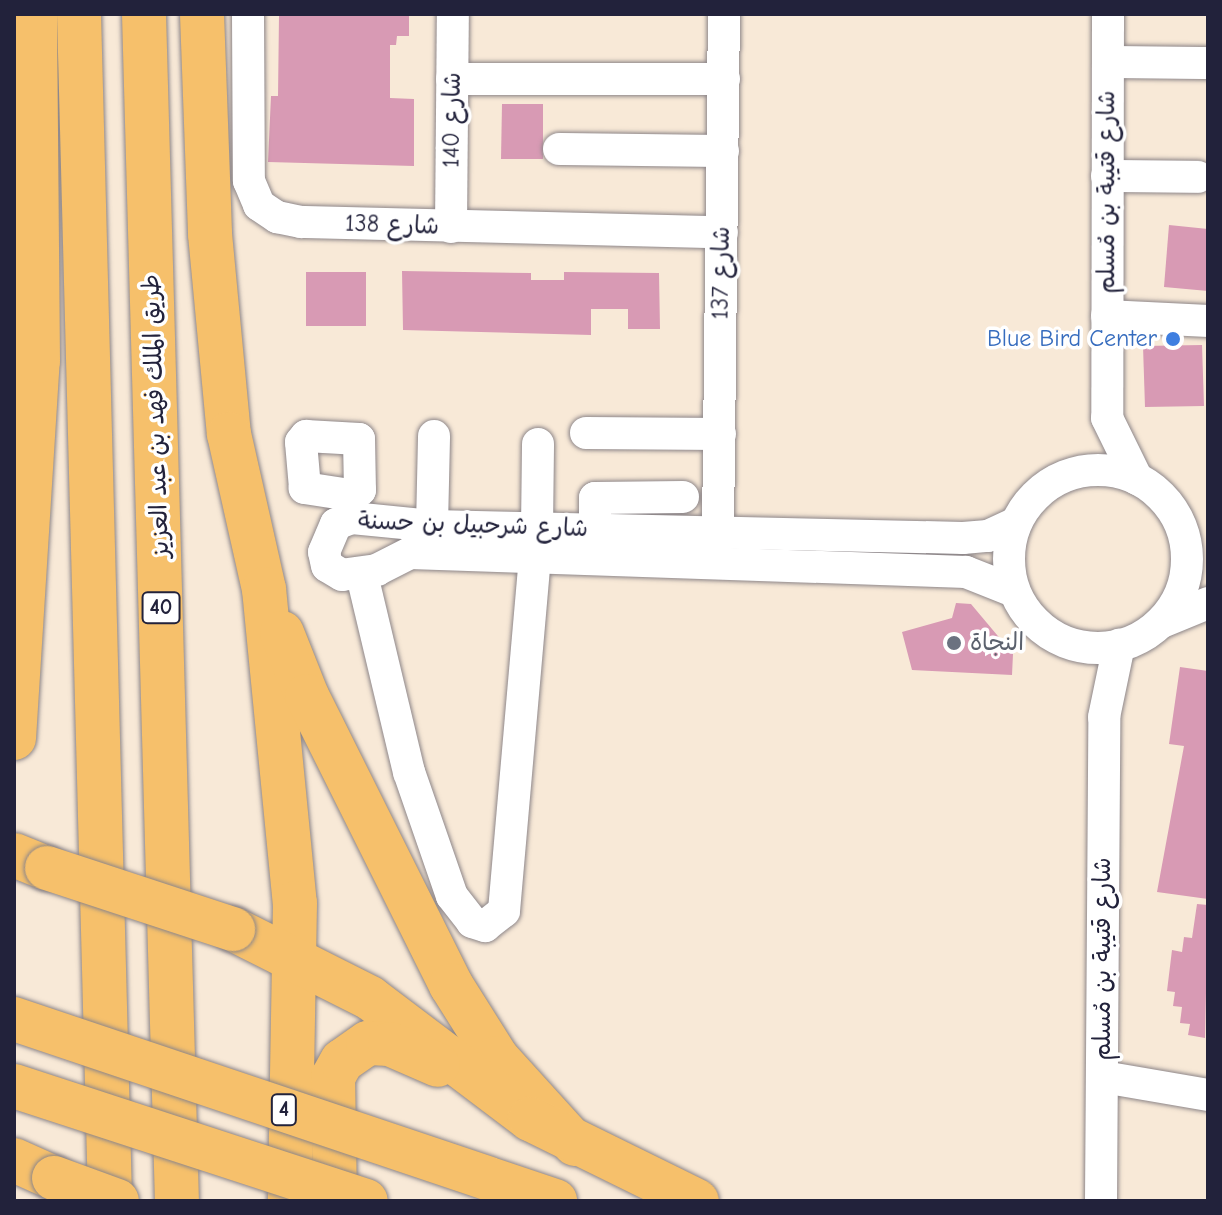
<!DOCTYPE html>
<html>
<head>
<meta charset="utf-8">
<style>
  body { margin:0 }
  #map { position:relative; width:1222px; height:1215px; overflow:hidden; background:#f8e9d7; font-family:"Comic Neue","Playpen Sans Arabic",sans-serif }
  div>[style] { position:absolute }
  .building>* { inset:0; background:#d89ab4 }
  .roads { filter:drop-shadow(0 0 2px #8d8689) drop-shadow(0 0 2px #8d8689) }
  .minor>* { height:32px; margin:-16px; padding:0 16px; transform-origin:16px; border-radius:16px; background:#fff }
  .minor>.ring { margin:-16px; padding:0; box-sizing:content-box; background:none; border:32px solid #fff; border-radius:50% }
  .highway>* { height:44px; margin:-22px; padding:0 22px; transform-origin:22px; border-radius:22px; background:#f6c06b }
  .bridges { filter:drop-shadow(0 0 2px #8d8689) drop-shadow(0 0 2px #8d8689) }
  .highway-bridge>* { height:44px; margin:-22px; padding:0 22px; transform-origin:22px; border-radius:22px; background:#f6c06b }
  .dots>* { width:22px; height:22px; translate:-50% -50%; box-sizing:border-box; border:4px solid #fff; border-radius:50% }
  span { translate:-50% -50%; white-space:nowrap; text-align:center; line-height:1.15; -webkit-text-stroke:7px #fff; paint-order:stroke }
  .shield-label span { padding:2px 6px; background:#fff; border:2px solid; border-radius:6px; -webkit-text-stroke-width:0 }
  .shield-label { font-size:22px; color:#22223b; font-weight:700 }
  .street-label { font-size:24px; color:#22223b }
  .shop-label { font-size:24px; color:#366cbe }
  .right { translate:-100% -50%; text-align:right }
  .worship-label { font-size:24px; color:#5b616d }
  .left { translate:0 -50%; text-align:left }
  .frame { position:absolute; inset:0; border:16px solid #22223b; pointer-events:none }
</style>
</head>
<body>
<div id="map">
  <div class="building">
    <i style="clip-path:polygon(409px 14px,409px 36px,397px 36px,396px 45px,390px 45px,390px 98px,414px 99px,414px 166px,268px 162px,271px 96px,278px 96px,279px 15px)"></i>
    <i style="clip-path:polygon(502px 104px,543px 104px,543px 159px,501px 159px)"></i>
    <i style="clip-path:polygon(1169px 225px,1208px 229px,1208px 291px,1164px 287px)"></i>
    <i style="clip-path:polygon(402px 271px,531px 273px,531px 280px,564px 280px,564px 272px,659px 273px,660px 329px,628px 329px,628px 309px,591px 309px,591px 335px,403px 330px)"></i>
    <i style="clip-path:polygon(306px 272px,366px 272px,366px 326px,306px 326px)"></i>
    <i style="clip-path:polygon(1202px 345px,1204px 406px,1145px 407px,1143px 346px)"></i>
    <i style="clip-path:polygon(956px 603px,971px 604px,1013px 654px,1012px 675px,912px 670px,902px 632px,952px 618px)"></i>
    <i style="clip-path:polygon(1180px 667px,1208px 671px,1208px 899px,1157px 892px,1184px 746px,1169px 744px)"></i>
    <i style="clip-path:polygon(1197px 904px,1208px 905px,1205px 1038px,1188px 1035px,1190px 1024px,1180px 1023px,1182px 1007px,1173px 1006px,1175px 992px,1167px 991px,1172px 950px,1182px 952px,1184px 937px,1192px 938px)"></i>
  </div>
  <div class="roads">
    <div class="minor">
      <i style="left:248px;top:14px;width:167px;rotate:89.7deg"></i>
      <i style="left:249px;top:181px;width:26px;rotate:67deg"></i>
      <i style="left:259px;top:205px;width:22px;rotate:34deg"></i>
      <i style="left:277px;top:217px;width:25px;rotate:12deg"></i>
      <i style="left:301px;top:222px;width:421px;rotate:1.4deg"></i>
      <i style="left:1108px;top:14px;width:404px;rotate:90.1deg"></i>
      <i style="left:1107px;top:418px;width:68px;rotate:63.8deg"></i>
      <i style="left:1108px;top:62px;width:100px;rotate:0.6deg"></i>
      <i style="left:452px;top:79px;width:272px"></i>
      <i style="left:559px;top:149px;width:164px;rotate:0.7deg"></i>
      <i style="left:1107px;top:176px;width:91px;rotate:0.6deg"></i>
      <i style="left:451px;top:227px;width:213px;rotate:-89.5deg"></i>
      <i style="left:1107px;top:316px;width:101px;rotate:2.8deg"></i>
      <i style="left:586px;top:433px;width:134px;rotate:0.4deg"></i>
      <i style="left:306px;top:436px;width:53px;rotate:3.2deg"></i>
      <i style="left:359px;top:439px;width:51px;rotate:88.9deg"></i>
      <i style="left:360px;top:490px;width:11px;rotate:153deg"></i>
      <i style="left:350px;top:495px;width:46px;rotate:-171.2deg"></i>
      <i style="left:305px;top:488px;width:46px;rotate:-95deg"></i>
      <i style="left:301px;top:442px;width:8px;rotate:-50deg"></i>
      <i class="ring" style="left:1009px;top:470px;width:146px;height:146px"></i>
      <i style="left:432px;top:526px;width:90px;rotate:-88.7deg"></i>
      <i style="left:537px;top:528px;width:84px;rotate:-89.3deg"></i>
      <i style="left:595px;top:529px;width:31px;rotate:-90deg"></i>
      <i style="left:595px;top:498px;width:88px;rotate:-0.7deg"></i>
      <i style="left:718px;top:531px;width:517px;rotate:-89.34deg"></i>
      <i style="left:362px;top:575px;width:203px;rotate:76.6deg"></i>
      <i style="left:409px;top:772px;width:131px;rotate:70.9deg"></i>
      <i style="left:452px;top:896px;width:33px;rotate:52deg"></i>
      <i style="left:472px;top:922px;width:14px;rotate:17deg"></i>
      <i style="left:485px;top:926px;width:24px;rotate:-38deg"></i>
      <i style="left:504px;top:911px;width:353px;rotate:-85deg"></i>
      <i style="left:1014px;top:591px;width:52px;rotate:-158.4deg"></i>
      <i style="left:966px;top:572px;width:556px;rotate:-178.04deg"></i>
      <i style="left:410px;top:553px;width:37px;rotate:153deg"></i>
      <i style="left:377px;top:570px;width:35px;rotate:172deg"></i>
      <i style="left:342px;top:575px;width:17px;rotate:-149deg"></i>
      <i style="left:327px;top:566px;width:14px;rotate:-102deg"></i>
      <i style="left:324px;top:552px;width:30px;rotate:-67deg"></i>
      <i style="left:336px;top:524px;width:17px;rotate:-21deg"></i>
      <i style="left:352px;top:518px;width:80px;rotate:5.7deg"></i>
      <i style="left:432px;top:526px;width:531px;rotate:1.29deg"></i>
      <i style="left:963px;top:538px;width:25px;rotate:-5deg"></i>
      <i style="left:988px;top:536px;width:31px;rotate:-25deg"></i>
      <i style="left:1162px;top:622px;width:50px;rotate:-22.4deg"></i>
      <i style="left:1103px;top:1077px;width:107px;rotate:9.7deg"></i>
      <i style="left:1101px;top:1201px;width:484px;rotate:-89.6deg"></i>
      <i style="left:1104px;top:717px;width:74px;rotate:-78.2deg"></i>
    </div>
    <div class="highway">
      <i style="left:79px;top:14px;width:1187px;rotate:88.5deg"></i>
      <i style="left:144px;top:14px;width:1187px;rotate:88.41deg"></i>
      <i style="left:202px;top:14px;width:220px;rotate:87.9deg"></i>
      <i style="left:210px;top:234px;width:201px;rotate:84.6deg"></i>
      <i style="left:229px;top:434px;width:159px;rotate:77.3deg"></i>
      <i style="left:264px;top:589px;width:316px;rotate:84.4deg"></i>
      <i style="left:295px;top:903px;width:298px;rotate:91deg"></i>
      <i style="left:282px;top:633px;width:68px;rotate:68.4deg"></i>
      <i style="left:307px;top:696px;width:323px;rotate:63.5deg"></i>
      <i style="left:451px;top:985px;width:86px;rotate:57.8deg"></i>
      <i style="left:497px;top:1058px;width:116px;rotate:47.8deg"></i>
      <i style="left:14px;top:738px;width:378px;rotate:-86.4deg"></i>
      <i style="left:38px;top:361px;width:347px;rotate:-90.5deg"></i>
      <i style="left:14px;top:855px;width:35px;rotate:22deg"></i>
      <i style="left:233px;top:929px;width:153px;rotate:26.7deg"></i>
      <i style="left:370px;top:998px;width:201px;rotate:37.1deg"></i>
      <i style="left:530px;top:1119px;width:186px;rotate:26.2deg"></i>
      <i style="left:14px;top:1160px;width:44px;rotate:24.2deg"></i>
      <i style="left:335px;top:1201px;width:124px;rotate:-90.9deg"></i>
      <i style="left:333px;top:1077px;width:18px;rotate:-61deg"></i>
      <i style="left:342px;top:1061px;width:32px;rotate:-35deg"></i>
      <i style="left:368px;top:1043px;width:22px;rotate:3deg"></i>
      <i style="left:390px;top:1044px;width:52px;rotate:23.6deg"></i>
    </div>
  </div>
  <div class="bridges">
    <div class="highway-bridge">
      <i style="left:47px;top:868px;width:196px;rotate:18.2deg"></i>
      <i style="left:14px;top:1019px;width:571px;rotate:18.59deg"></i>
      <i style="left:14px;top:1086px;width:370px;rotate:18.1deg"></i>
      <i style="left:54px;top:1178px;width:67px;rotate:20.1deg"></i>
    </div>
  </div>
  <div class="dots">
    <i style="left:1173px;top:339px;background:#3f7fe0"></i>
    <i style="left:954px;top:643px;background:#6b7280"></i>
  </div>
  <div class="shield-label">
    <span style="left:161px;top:608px">40</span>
    <span style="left:284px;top:1110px">4</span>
  </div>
  <div class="street-label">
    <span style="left:452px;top:120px;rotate:-89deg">شارع 140</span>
    <span style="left:1107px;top:192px;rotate:-90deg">شارع قتيبة بن مُسلم</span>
    <span style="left:392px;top:225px;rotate:2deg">شارع 138</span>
    <span style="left:721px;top:273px;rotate:-89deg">شارع 137</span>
    <span style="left:156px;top:416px;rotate:-92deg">طريق الملك فهد بن عبد العزيز</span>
    <span style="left:473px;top:525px;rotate:2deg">شارع شرحبيل بن حسنة</span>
    <span style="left:1103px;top:959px;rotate:-90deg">شارع قتيبة بن مُسلم</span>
  </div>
  <div class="shop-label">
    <span class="right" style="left:1157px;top:339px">Blue Bird Center</span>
  </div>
  <div class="worship-label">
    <span class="left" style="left:970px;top:643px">النجاة</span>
  </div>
  <div class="frame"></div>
</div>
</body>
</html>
